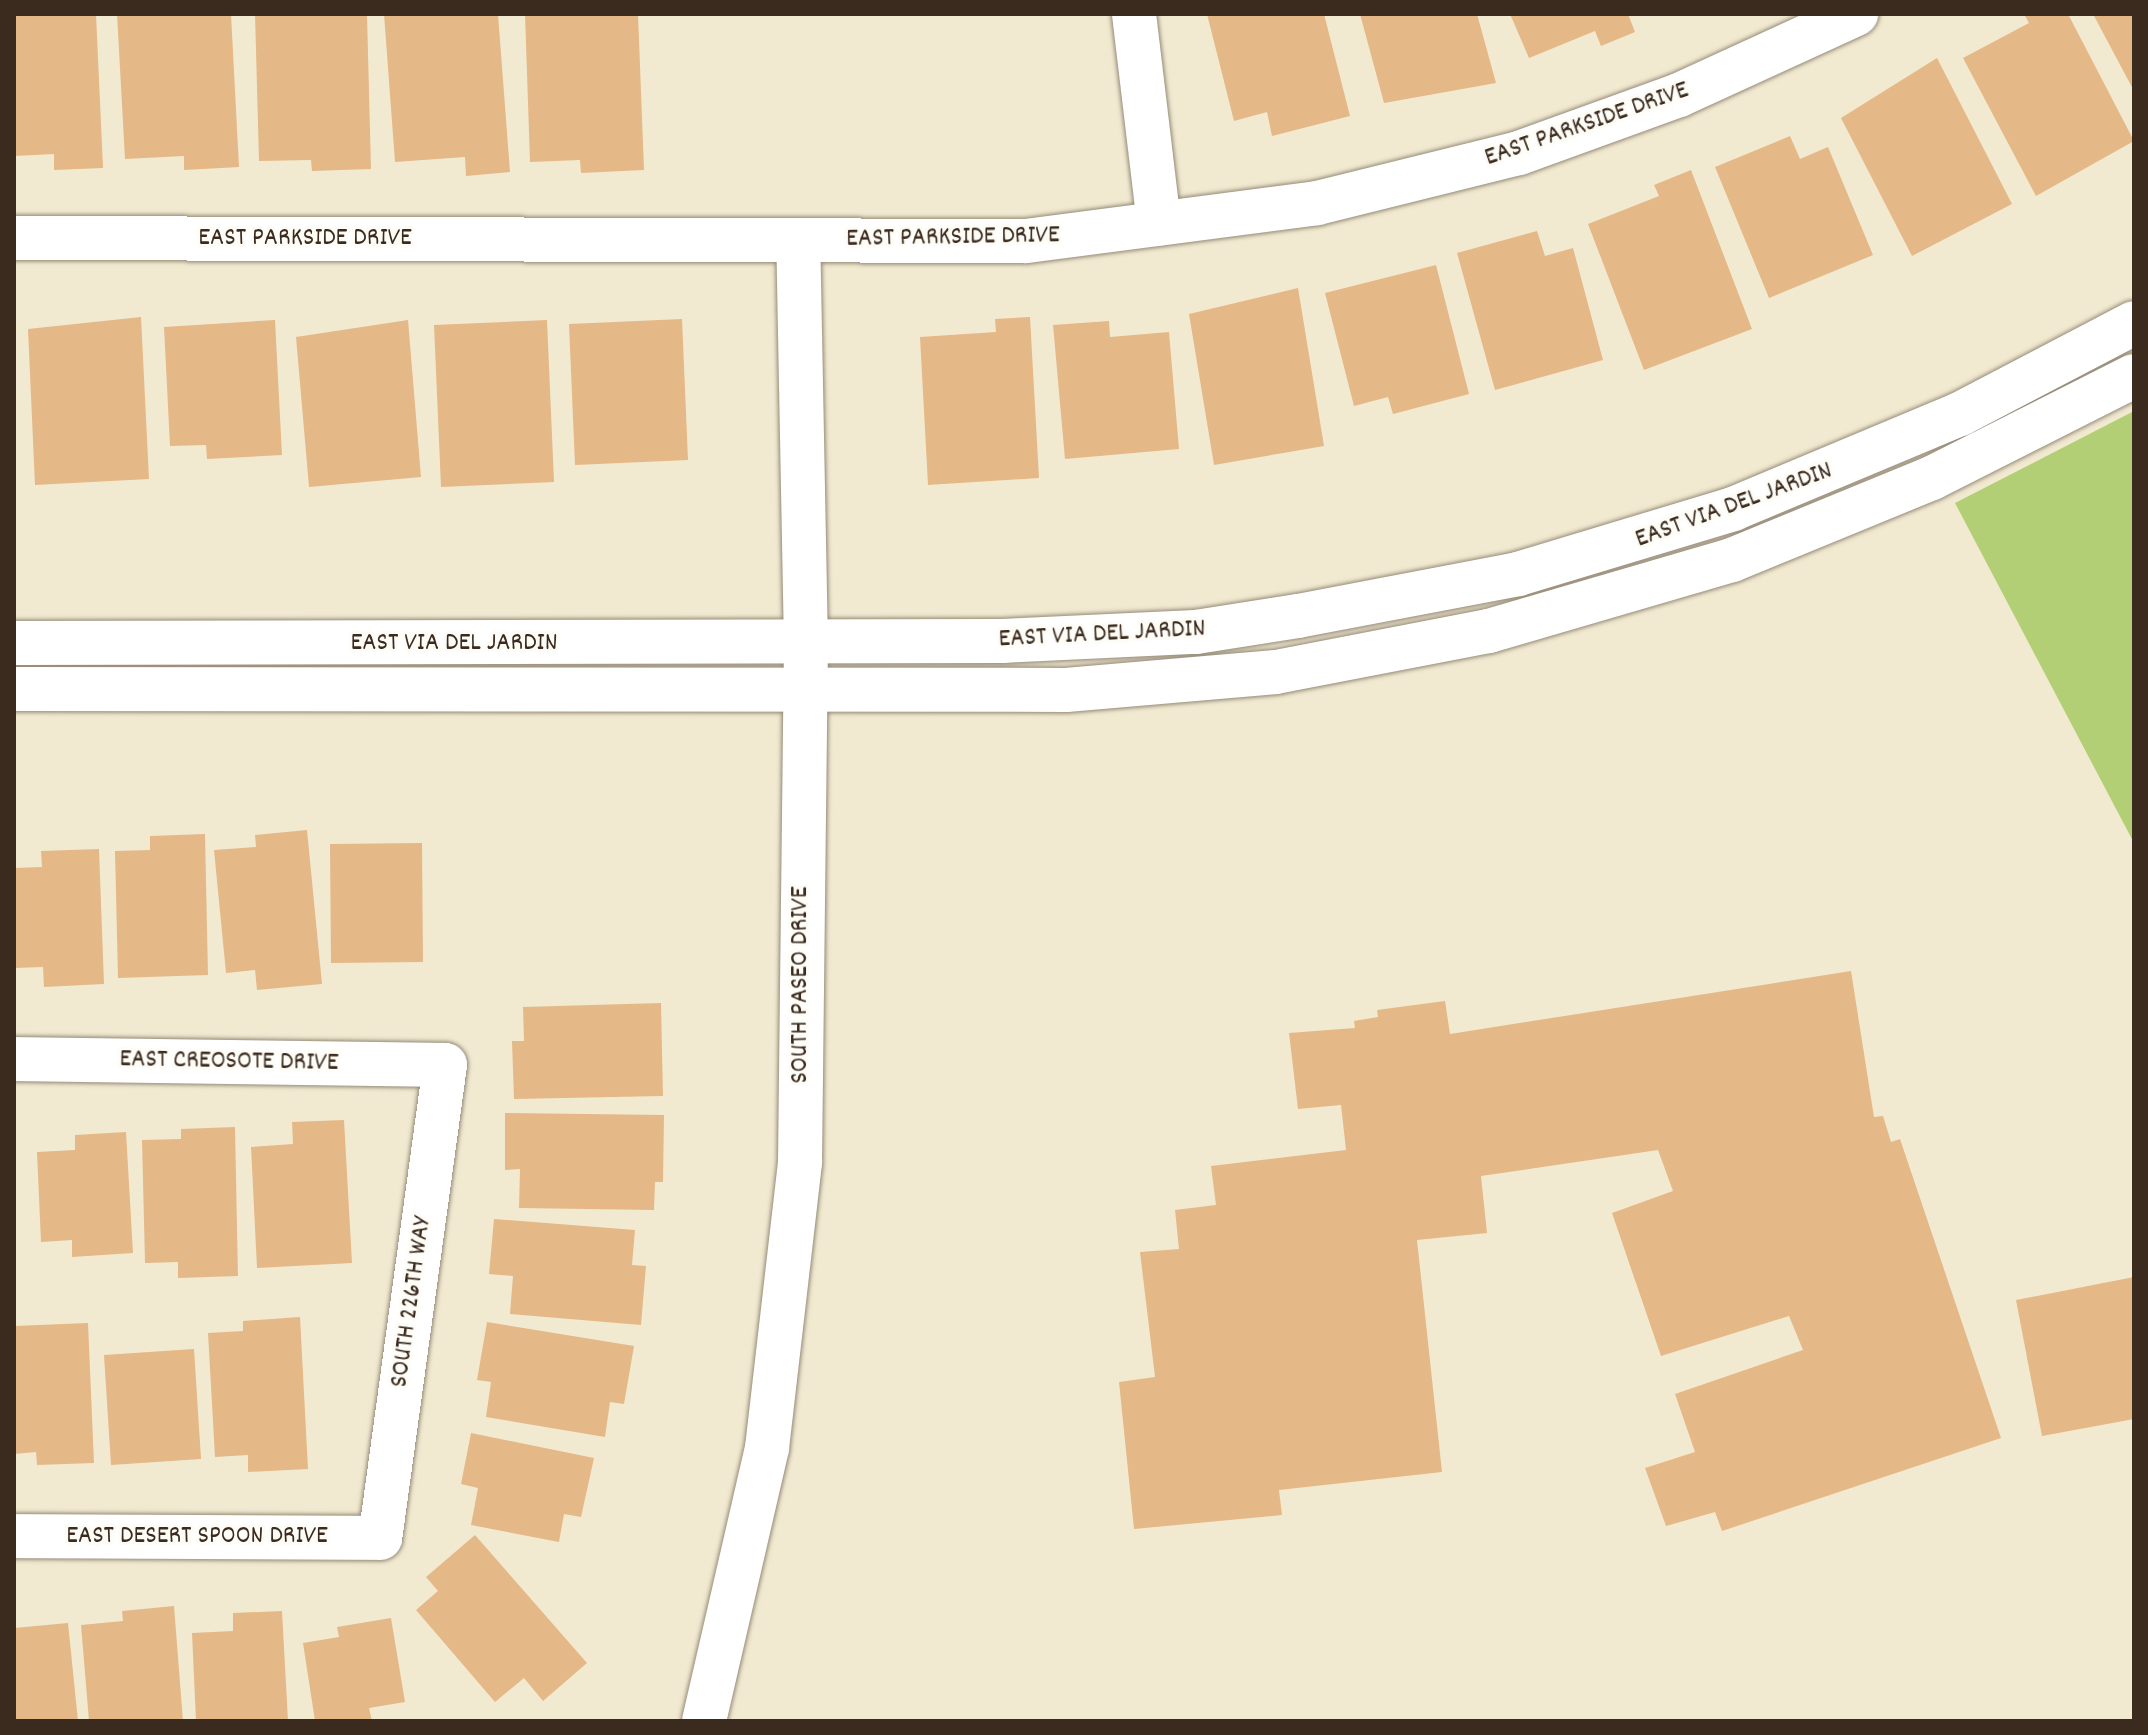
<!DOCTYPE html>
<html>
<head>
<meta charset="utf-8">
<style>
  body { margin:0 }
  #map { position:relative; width:2148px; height:1735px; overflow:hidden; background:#f1ead1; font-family:Dekko,sans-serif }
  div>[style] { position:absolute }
  .green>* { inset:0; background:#b2cf76 }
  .building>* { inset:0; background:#e5b887 }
  .roads { filter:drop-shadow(0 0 2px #968a78) drop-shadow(0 0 2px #968a78) }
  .minor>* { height:44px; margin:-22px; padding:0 22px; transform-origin:22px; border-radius:22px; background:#fff }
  span { translate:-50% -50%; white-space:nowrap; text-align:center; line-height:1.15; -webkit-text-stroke:7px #fdfcf7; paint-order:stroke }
  .street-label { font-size:26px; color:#3b2a1e }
  .frame { position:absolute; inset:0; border:16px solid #3b2a1e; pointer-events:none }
</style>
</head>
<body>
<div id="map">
  <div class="green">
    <i style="clip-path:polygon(2134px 411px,2134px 843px,1955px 503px)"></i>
  </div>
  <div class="building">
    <i style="clip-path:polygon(14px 14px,96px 14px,103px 168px,54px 170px,54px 154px,14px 156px)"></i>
    <i style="clip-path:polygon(117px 14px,231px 14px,239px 167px,184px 170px,184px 156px,125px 159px)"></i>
    <i style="clip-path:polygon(255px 14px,367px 14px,371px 169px,312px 171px,311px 160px,259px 161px)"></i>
    <i style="clip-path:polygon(384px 14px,498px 14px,510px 172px,466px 176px,465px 157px,395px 162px)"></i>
    <i style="clip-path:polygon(525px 14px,638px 14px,644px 170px,581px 173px,580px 160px,530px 162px)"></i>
    <i style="clip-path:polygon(1207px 14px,1324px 14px,1350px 116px,1272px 136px,1267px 112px,1234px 121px)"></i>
    <i style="clip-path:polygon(1360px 14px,1477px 14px,1496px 83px,1384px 103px)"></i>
    <i style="clip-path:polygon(1510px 14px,1628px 14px,1635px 32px,1601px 46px,1595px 31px,1529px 58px)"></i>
    <i style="clip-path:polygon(2024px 14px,2068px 14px,2134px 141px,2036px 196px,1963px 58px,2029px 23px)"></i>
    <i style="clip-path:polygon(2093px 14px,2134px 14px,2134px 91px)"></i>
    <i style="clip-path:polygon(1937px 58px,2012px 204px,1912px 256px,1841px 118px)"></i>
    <i style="clip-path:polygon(1790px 136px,1800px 159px,1828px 147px,1873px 255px,1769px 298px,1715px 167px)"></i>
    <i style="clip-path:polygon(1691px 170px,1752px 329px,1644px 370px,1588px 224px,1659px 196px,1654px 185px)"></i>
    <i style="clip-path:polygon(1537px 231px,1545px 256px,1573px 248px,1603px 360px,1495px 390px,1457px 253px)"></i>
    <i style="clip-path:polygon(1436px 265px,1469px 394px,1393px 414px,1388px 397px,1354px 406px,1325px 293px)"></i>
    <i style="clip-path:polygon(1298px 288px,1324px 446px,1214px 465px,1189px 314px)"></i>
    <i style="clip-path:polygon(141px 317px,149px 479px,35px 485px,28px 329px)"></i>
    <i style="clip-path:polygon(1030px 317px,1039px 478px,928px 485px,920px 337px,996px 332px,995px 319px)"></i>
    <i style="clip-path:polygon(682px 319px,688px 460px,575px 465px,569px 324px)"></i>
    <i style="clip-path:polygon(275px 320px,282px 455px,207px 459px,206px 445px,170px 446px,164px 327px)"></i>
    <i style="clip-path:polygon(408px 320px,421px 477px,309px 487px,296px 337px)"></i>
    <i style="clip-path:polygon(547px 320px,554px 482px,441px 487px,434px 325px)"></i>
    <i style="clip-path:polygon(1109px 321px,1110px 337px,1169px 332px,1179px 449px,1065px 459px,1053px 325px)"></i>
    <i style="clip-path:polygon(307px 830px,322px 984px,257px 990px,255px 970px,226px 973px,214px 850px,256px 847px,255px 835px)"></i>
    <i style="clip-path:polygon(205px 834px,208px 975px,118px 978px,115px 851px,150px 850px,150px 836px)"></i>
    <i style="clip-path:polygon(422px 843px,423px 962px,331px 963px,330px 844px)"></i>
    <i style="clip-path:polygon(99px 849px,104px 984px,44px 987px,43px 967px,14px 968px,14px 868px,42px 867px,41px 851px)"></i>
    <i style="clip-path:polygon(1851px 971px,1874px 1117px,1883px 1116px,1891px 1142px,1900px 1139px,2001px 1438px,1722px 1531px,1715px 1512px,1666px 1526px,1645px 1468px,1695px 1452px,1675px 1394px,1803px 1350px,1789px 1316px,1661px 1356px,1612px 1213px,1673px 1191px,1658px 1150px,1481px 1176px,1487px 1233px,1417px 1240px,1442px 1472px,1279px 1490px,1282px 1515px,1134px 1529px,1119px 1382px,1155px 1377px,1140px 1252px,1179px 1249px,1175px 1210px,1216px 1205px,1211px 1166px,1346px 1150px,1341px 1105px,1298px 1109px,1289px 1033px,1355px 1028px,1354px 1021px,1378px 1017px,1377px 1010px,1445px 1001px,1450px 1034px)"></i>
    <i style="clip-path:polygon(661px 1003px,663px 1096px,514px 1099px,512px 1041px,524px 1041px,523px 1007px)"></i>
    <i style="clip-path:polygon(505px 1113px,664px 1115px,663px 1182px,655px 1182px,654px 1210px,519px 1208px,520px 1169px,505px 1170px)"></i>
    <i style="clip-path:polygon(344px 1120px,352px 1263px,257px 1268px,251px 1147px,293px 1144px,292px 1122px)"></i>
    <i style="clip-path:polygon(235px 1127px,238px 1276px,178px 1278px,178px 1262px,145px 1263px,142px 1140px,181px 1139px,181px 1129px)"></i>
    <i style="clip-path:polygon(126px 1132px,133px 1253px,72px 1257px,72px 1240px,41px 1242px,37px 1152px,75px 1150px,75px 1135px)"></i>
    <i style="clip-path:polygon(494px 1219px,635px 1230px,632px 1265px,646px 1266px,641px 1325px,510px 1314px,513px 1276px,489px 1274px)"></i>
    <i style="clip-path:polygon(2134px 1277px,2134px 1419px,2042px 1436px,2016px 1300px)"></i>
    <i style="clip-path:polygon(300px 1317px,308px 1469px,248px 1472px,248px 1455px,215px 1457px,208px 1333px,243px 1331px,243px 1321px)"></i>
    <i style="clip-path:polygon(487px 1322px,634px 1346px,624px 1404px,610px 1402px,605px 1437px,486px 1417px,491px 1382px,477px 1380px)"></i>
    <i style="clip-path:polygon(88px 1323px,94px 1463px,37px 1465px,36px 1452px,14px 1454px,14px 1326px)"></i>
    <i style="clip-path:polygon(194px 1349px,201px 1459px,111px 1465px,104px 1355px)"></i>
    <i style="clip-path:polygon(471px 1433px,594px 1458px,581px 1517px,564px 1514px,559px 1542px,471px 1525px,478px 1488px,461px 1484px)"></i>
    <i style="clip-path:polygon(475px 1535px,587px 1663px,543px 1701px,524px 1678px,495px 1702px,416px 1610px,438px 1591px,426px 1577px)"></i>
    <i style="clip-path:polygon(174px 1606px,183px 1721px,89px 1721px,81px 1625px,123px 1621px,122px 1611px)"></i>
    <i style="clip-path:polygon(282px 1611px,288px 1721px,196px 1721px,192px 1633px,233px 1631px,233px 1613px)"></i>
    <i style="clip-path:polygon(391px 1618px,405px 1702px,369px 1708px,372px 1721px,315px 1721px,303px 1643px,339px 1637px,337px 1627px)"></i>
    <i style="clip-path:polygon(68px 1623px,78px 1721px,14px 1721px,14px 1628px)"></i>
  </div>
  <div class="roads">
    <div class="minor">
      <i style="left:1134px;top:14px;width:211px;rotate:83.2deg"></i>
      <i style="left:14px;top:238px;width:1012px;rotate:0.17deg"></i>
      <i style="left:1026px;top:241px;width:293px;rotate:-7.4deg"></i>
      <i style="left:1317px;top:203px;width:208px;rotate:-13.9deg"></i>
      <i style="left:1519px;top:153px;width:170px;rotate:-19.9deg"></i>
      <i style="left:1679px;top:95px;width:195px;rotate:-24.6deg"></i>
      <i style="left:14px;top:643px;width:988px;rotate:-0.12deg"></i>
      <i style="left:1002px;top:641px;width:194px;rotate:-2.7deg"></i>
      <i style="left:1196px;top:632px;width:103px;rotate:-8.9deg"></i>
      <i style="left:1298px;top:616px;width:224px;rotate:-10.8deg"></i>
      <i style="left:1518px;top:574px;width:225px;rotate:-16.8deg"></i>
      <i style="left:1733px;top:509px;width:246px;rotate:-22.7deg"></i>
      <i style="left:1960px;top:414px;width:196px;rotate:-27.6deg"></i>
      <i style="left:14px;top:689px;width:1052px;rotate:0.05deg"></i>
      <i style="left:1066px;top:690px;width:211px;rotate:-4.9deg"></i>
      <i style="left:1276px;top:672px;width:217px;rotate:-10.9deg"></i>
      <i style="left:1489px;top:631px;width:253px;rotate:-16.3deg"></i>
      <i style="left:1732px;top:560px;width:216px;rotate:-22.3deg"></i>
      <i style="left:1932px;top:478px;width:226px;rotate:-26.8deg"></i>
      <i style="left:14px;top:1059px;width:431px;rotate:0.8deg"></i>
      <i style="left:445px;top:1065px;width:477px;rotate:97.8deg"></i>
      <i style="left:380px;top:1538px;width:366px;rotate:-179.7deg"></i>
      <i style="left:704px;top:1721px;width:280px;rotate:-77deg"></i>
      <i style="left:767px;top:1448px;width:288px;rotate:-83.4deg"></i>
      <i style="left:800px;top:1162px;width:517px;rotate:-89.34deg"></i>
      <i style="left:806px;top:645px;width:405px;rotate:-91.1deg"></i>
    </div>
  </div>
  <div class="street-label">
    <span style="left:1587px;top:125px;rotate:-19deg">EAST PARKSIDE DRIVE</span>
    <span style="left:953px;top:238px;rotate:-1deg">EAST PARKSIDE DRIVE</span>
    <span style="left:305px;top:239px">EAST PARKSIDE DRIVE</span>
    <span style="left:1734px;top:506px;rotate:-20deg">EAST VIA DEL JARDIN</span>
    <span style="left:1102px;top:635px;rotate:-3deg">EAST VIA DEL JARDIN</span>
    <span style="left:454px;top:644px">EAST VIA DEL JARDIN</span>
    <span style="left:801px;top:985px;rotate:-90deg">SOUTH PASEO DRIVE</span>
    <span style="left:229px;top:1062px;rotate:1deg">EAST CREOSOTE DRIVE</span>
    <span style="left:412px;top:1302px;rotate:-82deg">SOUTH 226TH WAY</span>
    <span style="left:197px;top:1537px">EAST DESERT SPOON DRIVE</span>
  </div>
  <div class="frame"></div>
</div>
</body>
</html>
